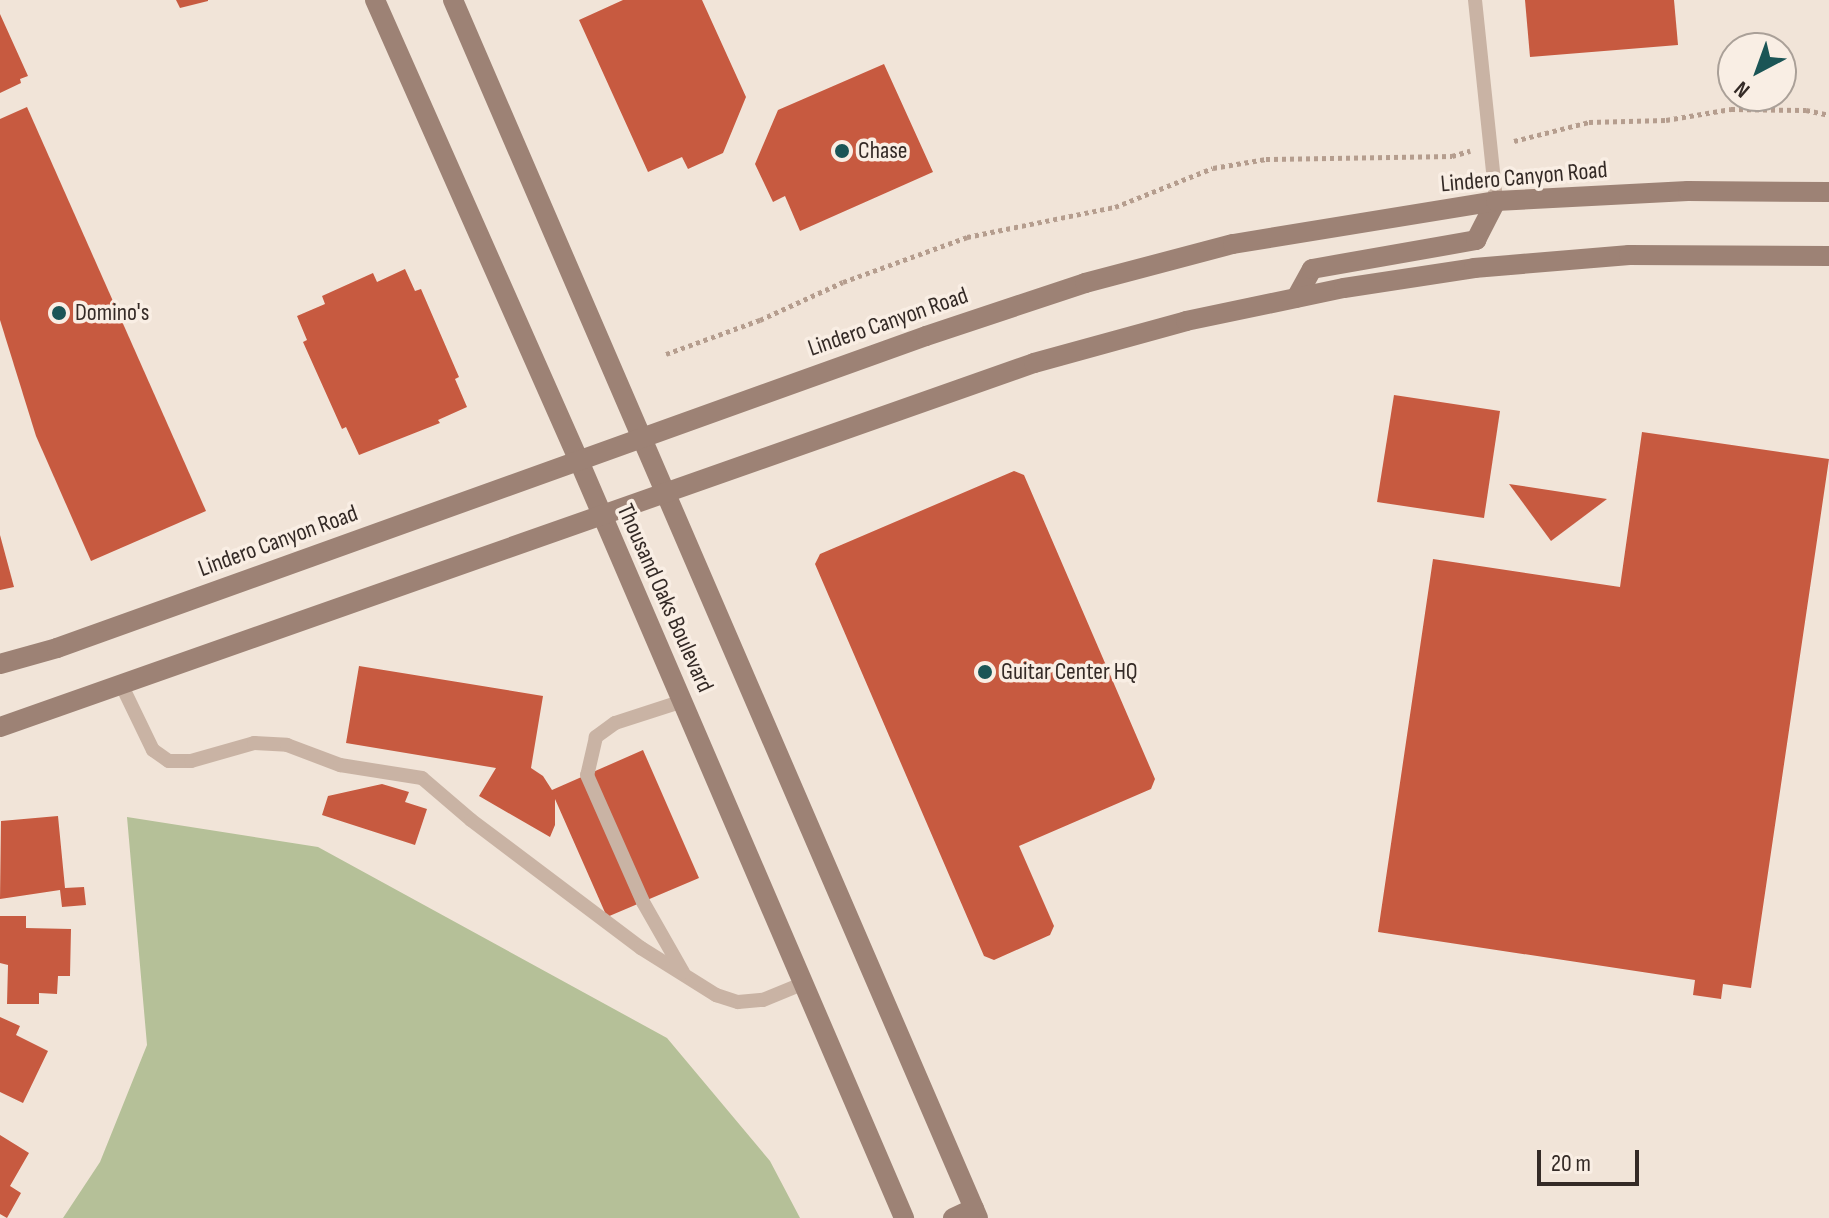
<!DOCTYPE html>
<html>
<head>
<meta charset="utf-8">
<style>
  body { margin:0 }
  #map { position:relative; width:1829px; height:1218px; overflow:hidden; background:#f1e4d8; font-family:"Sofia Sans Condensed",sans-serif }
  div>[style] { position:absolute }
  .green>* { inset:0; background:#b5c098 }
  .building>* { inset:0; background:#c75a40 }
  .path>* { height:5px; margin-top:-2.5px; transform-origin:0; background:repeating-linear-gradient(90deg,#b59d8e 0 4px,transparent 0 8px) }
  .service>* { height:14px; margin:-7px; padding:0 7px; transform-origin:7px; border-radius:7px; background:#c9b3a4 }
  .secondary>* { height:20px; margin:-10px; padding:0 10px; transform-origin:10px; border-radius:10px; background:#9d8275 }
  .dots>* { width:22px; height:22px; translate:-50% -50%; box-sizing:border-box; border:4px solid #f9eee4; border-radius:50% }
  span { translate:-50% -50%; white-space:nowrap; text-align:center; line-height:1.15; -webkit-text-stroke:7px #f9eee4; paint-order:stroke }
  .poi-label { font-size:24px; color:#342a26 }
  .left { translate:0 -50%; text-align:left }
  .street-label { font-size:24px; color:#342a26 }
  .north { position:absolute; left:1717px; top:32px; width:80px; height:80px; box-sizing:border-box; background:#f9eee4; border:2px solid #aaa098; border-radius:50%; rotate:221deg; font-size:22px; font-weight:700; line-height:32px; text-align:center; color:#342a26 }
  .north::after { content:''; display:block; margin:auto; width:28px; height:36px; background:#1b5556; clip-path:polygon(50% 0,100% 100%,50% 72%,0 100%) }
  .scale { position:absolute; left:1537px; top:1150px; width:102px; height:36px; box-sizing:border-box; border:4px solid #342a26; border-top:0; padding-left:10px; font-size:24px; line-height:28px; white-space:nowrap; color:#342a26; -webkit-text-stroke:6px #f9eee4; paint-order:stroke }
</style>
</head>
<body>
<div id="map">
  <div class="green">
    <i style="clip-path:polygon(127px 817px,318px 847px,667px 1038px,770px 1161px,800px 1218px,63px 1218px,100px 1162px,147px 1045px)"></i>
  </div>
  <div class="building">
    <i style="clip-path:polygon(176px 0,208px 0,208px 1px,180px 8px)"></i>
    <i style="clip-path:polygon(623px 0,702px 0,746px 97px,723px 153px,688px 169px,682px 157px,648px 172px,579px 20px)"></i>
    <i style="clip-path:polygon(1525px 0,1674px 0,1678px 45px,1530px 57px)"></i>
    <i style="clip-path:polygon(0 14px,28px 76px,20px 79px,21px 83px,0 93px)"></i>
    <i style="clip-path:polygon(884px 64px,933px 172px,800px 231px,785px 196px,773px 202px,755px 164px,778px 110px)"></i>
    <i style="clip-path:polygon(27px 107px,206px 511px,91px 561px,36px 436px,0 320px,0 119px)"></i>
    <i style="clip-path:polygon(405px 269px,415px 291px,421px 289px,459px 377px,455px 379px,467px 407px,438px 420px,440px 423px,359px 455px,346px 427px,342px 429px,303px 342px,307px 340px,297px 316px,325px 304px,322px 296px,373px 273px,377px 282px)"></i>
    <i style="clip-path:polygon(1394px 395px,1500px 411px,1484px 518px,1377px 502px)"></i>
    <i style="clip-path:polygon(1642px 432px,1829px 459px,1751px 988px,1723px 984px,1721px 999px,1693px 995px,1695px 980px,1378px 932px,1433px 559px,1620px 587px)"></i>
    <i style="clip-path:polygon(1014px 471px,1024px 475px,1155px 779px,1151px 789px,1019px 846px,1054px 926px,1050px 935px,994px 960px,984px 956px,815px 564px,820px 554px)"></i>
    <i style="clip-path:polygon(1509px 484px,1607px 499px,1551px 541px)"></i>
    <i style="clip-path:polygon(0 535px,14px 587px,0 590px)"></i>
    <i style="clip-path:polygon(359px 666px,543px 696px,531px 768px,543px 776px,552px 790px,643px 750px,699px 878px,607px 917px,555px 799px,555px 825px,550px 837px,479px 796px,496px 768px,346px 743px)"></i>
    <i style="clip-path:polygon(382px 784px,409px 792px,405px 802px,427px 809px,415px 845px,322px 815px,328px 796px)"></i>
    <i style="clip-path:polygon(58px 816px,65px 888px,84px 887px,86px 905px,62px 907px,60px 890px,0 899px,1px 821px)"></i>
    <i style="clip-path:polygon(0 916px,26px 916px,26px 928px,71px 929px,70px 976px,58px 976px,57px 994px,39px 993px,39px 1004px,7px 1004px,8px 965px,0 963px)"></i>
    <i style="clip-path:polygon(0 1017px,20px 1026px,16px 1035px,48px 1051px,23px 1103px,0 1092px)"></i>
    <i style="clip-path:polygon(0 1135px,29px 1153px,10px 1186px,21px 1193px,7px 1218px,0 1214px)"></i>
  </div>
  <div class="path">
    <i style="left:1514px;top:141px;width:77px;rotate:-14.2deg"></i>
    <i style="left:1589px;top:122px;width:77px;rotate:-1.5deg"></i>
    <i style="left:1666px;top:120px;width:66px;rotate:-9.6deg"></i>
    <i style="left:1731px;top:109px;width:75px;rotate:0.8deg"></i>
    <i style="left:1806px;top:110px;width:24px;rotate:12deg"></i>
    <i style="left:666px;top:354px;width:100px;rotate:-19.9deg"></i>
    <i style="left:760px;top:320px;width:91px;rotate:-24.6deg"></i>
    <i style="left:843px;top:282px;width:132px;rotate:-19.9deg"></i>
    <i style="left:967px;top:237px;width:151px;rotate:-11.5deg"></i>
    <i style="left:1115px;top:207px;width:105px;rotate:-21.7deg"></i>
    <i style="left:1213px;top:168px;width:54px;rotate:-9.6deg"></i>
    <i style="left:1266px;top:159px;width:186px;rotate:-0.9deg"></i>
    <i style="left:1452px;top:156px;width:19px;rotate:-16deg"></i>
  </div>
  <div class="service">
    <i style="left:1475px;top:0;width:202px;rotate:84deg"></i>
    <i style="left:122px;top:686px;width:71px;rotate:64.2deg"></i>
    <i style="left:153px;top:750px;width:19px;rotate:35deg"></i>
    <i style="left:169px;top:761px;width:22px"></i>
    <i style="left:191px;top:761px;width:66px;rotate:-15.9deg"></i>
    <i style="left:254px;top:743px;width:33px;rotate:3deg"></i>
    <i style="left:287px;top:745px;width:57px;rotate:20.7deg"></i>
    <i style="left:340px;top:765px;width:83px;rotate:9deg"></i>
    <i style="left:422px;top:778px;width:65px;rotate:40.6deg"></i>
    <i style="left:471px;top:820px;width:213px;rotate:37deg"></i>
    <i style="left:641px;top:948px;width:89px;rotate:32.1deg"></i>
    <i style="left:716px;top:995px;width:23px;rotate:18deg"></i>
    <i style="left:738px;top:1002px;width:25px;rotate:-5deg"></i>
    <i style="left:763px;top:1000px;width:42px;rotate:-22.3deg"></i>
    <i style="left:683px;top:701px;width:71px;rotate:162.1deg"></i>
    <i style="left:615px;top:723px;width:24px;rotate:144deg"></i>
    <i style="left:596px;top:737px;width:39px;rotate:103deg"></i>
    <i style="left:587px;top:775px;width:139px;rotate:66.2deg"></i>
    <i style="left:643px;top:902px;width:81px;rotate:60.3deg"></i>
  </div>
  <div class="secondary">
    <i style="left:375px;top:0;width:504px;rotate:66.13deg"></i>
    <i style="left:579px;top:461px;width:824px;rotate:66.76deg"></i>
    <i style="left:453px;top:0;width:1326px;rotate:66.68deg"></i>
    <i style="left:1296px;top:298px;width:33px;rotate:-61deg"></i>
    <i style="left:1312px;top:269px;width:167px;rotate:-10deg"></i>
    <i style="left:1476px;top:240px;width:44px;rotate:-62.9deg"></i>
    <i style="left:0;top:664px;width:59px;rotate:-15.7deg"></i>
    <i style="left:57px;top:648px;width:923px;rotate:-19.75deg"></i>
    <i style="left:926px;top:336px;width:168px;rotate:-18.4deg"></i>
    <i style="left:1085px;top:283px;width:153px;rotate:-14.8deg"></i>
    <i style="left:1233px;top:244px;width:266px;rotate:-9.3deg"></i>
    <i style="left:1496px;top:201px;width:192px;rotate:-3deg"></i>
    <i style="left:1688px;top:191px;width:141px;rotate:0.4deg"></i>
    <i style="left:0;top:727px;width:1096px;rotate:-19.39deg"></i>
    <i style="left:1034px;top:363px;width:158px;rotate:-15.4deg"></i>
    <i style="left:1186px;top:321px;width:161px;rotate:-11.8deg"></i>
    <i style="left:1344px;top:288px;width:132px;rotate:-8.7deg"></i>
    <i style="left:1474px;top:268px;width:156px;rotate:-4.8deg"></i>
    <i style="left:1629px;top:255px;width:200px;rotate:0.3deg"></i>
    <i style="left:953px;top:1218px;width:23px;rotate:-25deg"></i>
  </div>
  <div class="dots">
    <i style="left:842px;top:151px;background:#1b5556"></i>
    <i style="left:59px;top:313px;background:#1b5556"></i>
    <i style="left:985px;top:672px;background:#1b5556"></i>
  </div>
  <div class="poi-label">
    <span class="left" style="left:858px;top:151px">Chase</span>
    <span class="left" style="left:75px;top:313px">Domino's</span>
    <span class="left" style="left:1001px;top:672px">Guitar Center HQ</span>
  </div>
  <div class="street-label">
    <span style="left:1524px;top:177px;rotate:-5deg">Lindero Canyon Road</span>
    <span style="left:888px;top:322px;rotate:-19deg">Lindero Canyon Road</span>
    <span style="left:278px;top:541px;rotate:-20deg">Lindero Canyon Road</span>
    <span style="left:665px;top:598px;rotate:66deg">Thousand Oaks Boulevard</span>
  </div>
  <div class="north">N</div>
  <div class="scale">20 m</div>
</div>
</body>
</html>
